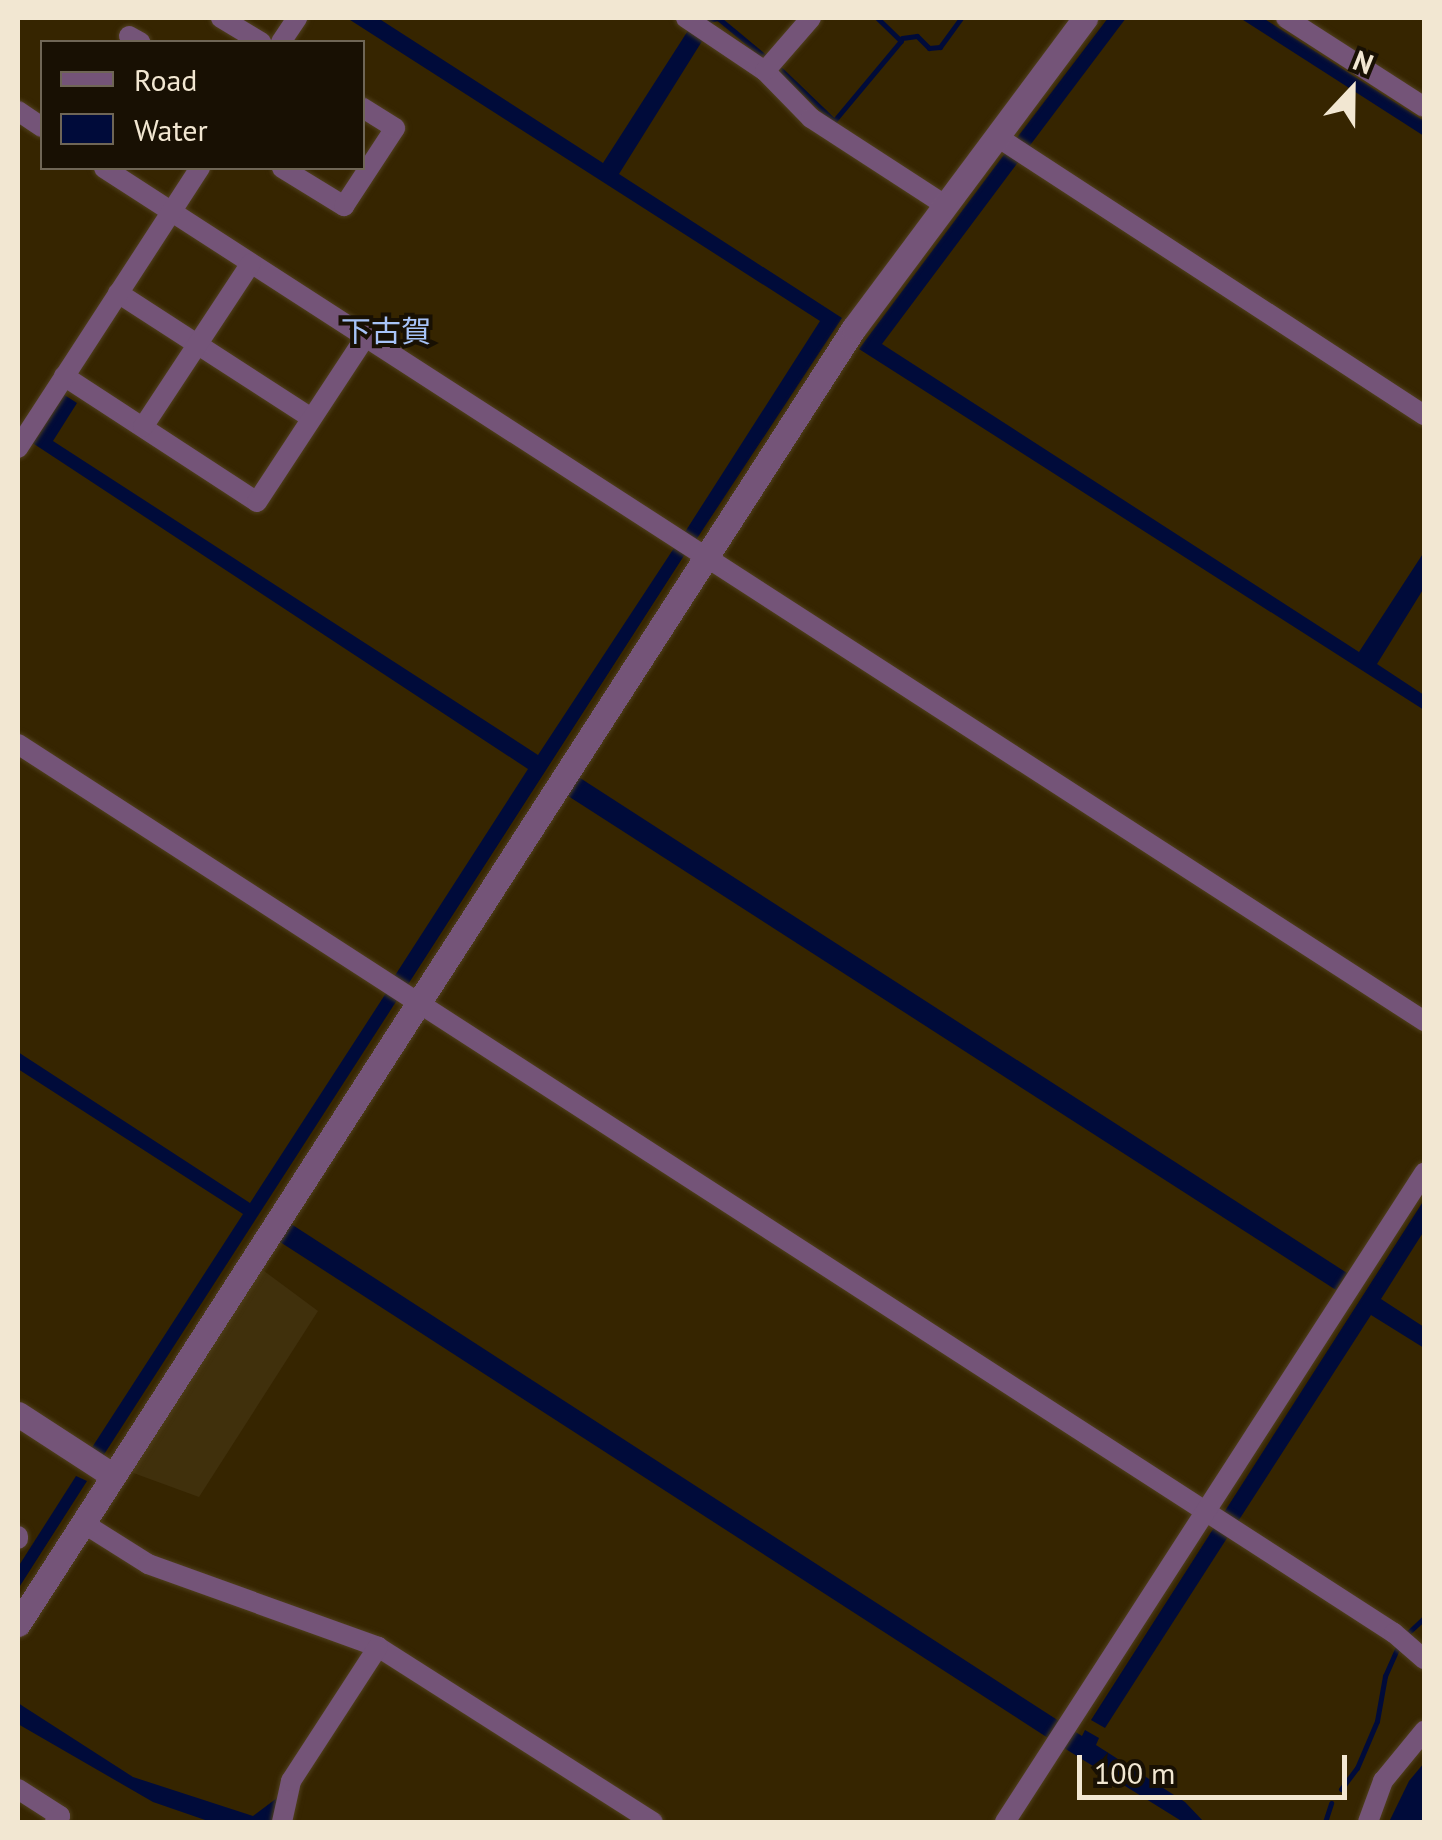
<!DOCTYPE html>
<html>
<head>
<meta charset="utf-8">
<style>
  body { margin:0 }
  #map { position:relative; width:1442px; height:1840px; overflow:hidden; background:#362500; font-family:"PT Sans","Noto Sans JP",sans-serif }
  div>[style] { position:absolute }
  .built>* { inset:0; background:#40300c }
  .water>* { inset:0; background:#000b3a }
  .stream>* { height:5px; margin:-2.5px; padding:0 2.5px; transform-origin:2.5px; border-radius:2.5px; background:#000b3a }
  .roads { filter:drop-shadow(0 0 2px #50401d) drop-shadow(0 0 2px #50401d) }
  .minor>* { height:20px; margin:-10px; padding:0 10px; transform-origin:10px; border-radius:10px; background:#745478 }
  .tertiary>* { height:25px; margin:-12.5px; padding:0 12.5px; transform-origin:12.5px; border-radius:12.5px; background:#745478 }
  span { translate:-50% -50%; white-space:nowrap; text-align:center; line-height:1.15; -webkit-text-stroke:8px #181003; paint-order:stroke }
  .neighbourhood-label { font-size:30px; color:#a7c3f7 }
  .frame { position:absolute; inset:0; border:20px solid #f2e7d2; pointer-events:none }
  .legend { position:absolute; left:40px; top:40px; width:325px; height:130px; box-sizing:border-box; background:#181003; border:2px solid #6f6656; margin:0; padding:12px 18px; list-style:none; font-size:30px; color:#f2e7d2 }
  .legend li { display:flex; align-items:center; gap:20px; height:50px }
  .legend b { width:50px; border:2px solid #6f6656 }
  .north { position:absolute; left:1302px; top:40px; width:100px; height:100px; -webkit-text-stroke:8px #181003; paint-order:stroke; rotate:22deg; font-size:28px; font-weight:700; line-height:40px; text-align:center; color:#f2e7d2 }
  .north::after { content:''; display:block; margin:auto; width:35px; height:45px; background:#f2e7d2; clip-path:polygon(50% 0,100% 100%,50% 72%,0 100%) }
  .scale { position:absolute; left:1077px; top:1755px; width:270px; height:45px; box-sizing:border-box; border:5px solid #f2e7d2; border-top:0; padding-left:12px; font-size:30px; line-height:35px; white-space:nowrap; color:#f2e7d2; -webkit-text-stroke:8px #181003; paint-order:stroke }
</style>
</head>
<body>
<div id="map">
  <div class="built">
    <i style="clip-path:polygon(260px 1268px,318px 1311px,199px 1497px,128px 1471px)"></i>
  </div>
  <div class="water">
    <i style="clip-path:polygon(347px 18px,378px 18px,603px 163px,689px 29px,704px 38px,619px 174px,842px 318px,696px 540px,685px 532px,820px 321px)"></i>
    <i style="clip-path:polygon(1108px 18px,1126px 18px,1028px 148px,1016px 139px)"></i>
    <i style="clip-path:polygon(1240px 18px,1263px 18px,1424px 121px,1424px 136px)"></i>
    <i style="clip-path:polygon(1006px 152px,1019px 161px,882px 344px,1359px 652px,1424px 552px,1424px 588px,1377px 664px,1424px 695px,1424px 710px,859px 349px)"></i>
    <i style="clip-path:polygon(63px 394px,77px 403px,53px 441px,538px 755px,676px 545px,687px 551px,407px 986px,394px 977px,528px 769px,31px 442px)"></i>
    <i style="clip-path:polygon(577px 776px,1347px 1273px,1336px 1290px,565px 794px)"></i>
    <i style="clip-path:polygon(388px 990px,399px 997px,103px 1456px,91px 1449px,243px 1214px,18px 1069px,18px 1052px,250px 1203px)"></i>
    <i style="clip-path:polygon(1424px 1200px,1424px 1231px,1381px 1299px,1424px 1327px,1424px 1348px,1371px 1315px,1237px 1523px,1223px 1514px)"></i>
    <i style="clip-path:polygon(288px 1222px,1059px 1721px,1048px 1738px,277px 1240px)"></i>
    <i style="clip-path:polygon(76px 1476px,87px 1481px,18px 1589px,18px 1567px)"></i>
    <i style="clip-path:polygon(1215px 1526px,1229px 1535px,1105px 1728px,1091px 1720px)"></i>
    <i style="clip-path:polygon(18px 1703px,133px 1777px,253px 1816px,281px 1795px,276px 1822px,211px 1822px,153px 1802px,18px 1724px)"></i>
    <i style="clip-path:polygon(1085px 1730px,1099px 1738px,1096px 1745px,1185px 1802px,1204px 1822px,1183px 1822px,1064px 1748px,1074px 1731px,1082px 1736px)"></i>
    <i style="clip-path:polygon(1424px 1763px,1424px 1822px,1389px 1822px,1409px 1781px)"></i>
  </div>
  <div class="stream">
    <i style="left:705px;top:21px;width:13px;rotate:-13deg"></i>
    <i style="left:718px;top:18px;width:61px;rotate:39.7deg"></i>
    <i style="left:902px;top:38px;width:15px;rotate:-8deg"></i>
    <i style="left:917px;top:36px;width:17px;rotate:45deg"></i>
    <i style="left:929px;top:48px;width:11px;rotate:-5deg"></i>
    <i style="left:940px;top:47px;width:36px;rotate:-54deg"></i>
    <i style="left:781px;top:70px;width:74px;rotate:43.9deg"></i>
    <i style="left:834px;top:121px;width:104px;rotate:-50.1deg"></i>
    <i style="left:901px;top:41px;width:33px;rotate:-136deg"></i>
    <i style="left:1409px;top:1632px;width:21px;rotate:-43deg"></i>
    <i style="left:1341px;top:1789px;width:26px;rotate:-53deg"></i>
    <i style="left:1357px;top:1768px;width:51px;rotate:-66.9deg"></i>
    <i style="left:1377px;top:1721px;width:46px;rotate:-79.9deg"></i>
    <i style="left:1385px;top:1676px;width:32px;rotate:-66deg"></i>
    <i style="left:1325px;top:1822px;width:20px;rotate:-72deg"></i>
  </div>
  <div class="roads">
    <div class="minor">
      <i style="left:221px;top:18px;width:47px;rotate:31deg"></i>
      <i style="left:686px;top:18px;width:95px;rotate:33.9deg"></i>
      <i style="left:765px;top:71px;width:66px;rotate:45.6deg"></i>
      <i style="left:811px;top:118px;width:160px;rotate:33deg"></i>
      <i style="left:1286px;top:18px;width:164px;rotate:32.8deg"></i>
      <i style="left:129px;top:36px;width:13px;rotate:29deg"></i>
      <i style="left:281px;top:42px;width:29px;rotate:-56deg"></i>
      <i style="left:765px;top:71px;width:70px;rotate:-49deg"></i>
      <i style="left:18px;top:111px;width:29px;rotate:34deg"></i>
      <i style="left:996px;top:136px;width:511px;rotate:33.1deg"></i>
      <i style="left:104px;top:168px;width:1572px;rotate:32.87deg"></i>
      <i style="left:282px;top:168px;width:73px;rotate:31.5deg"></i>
      <i style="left:344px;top:206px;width:93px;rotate:-56.8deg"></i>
      <i style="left:395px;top:128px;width:39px;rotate:-148deg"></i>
      <i style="left:118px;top:293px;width:230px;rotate:32.9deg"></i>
      <i style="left:64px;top:376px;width:230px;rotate:33.1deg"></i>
      <i style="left:257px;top:502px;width:199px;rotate:-56.7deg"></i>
      <i style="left:143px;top:427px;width:196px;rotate:-56.6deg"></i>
      <i style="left:18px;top:448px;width:334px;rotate:-57deg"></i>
      <i style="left:18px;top:744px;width:1638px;rotate:32.87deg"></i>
      <i style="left:1394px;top:1633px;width:40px;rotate:41deg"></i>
      <i style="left:83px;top:1523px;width:77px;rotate:32.2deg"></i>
      <i style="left:148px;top:1564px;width:245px;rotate:19.8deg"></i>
      <i style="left:378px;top:1647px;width:326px;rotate:32.5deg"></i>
      <i style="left:18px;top:1536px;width:3px;rotate:90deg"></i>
      <i style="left:18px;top:1789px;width:50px;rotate:32.7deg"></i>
      <i style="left:60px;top:1816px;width:8px;rotate:130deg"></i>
      <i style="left:282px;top:1822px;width:42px;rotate:-77.6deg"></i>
      <i style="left:291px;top:1781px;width:160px;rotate:-57deg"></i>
      <i style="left:1005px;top:1822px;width:773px;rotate:-57.15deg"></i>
      <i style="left:1368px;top:1822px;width:44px;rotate:-69.9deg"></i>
      <i style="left:1383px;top:1781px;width:65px;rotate:-50.6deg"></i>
    </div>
    <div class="tertiary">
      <i style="left:18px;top:1414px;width:112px;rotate:33deg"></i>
      <i style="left:18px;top:1624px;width:1542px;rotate:-57.18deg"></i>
      <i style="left:854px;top:328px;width:387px;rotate:-53.3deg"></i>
    </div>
  </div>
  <div class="neighbourhood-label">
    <span style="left:386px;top:331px">下古賀</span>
  </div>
  <div class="frame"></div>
  <ul class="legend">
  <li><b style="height:12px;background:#745478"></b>Road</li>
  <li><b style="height:28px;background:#000b3a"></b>Water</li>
  </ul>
  <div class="north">N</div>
  <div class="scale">100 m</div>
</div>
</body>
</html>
